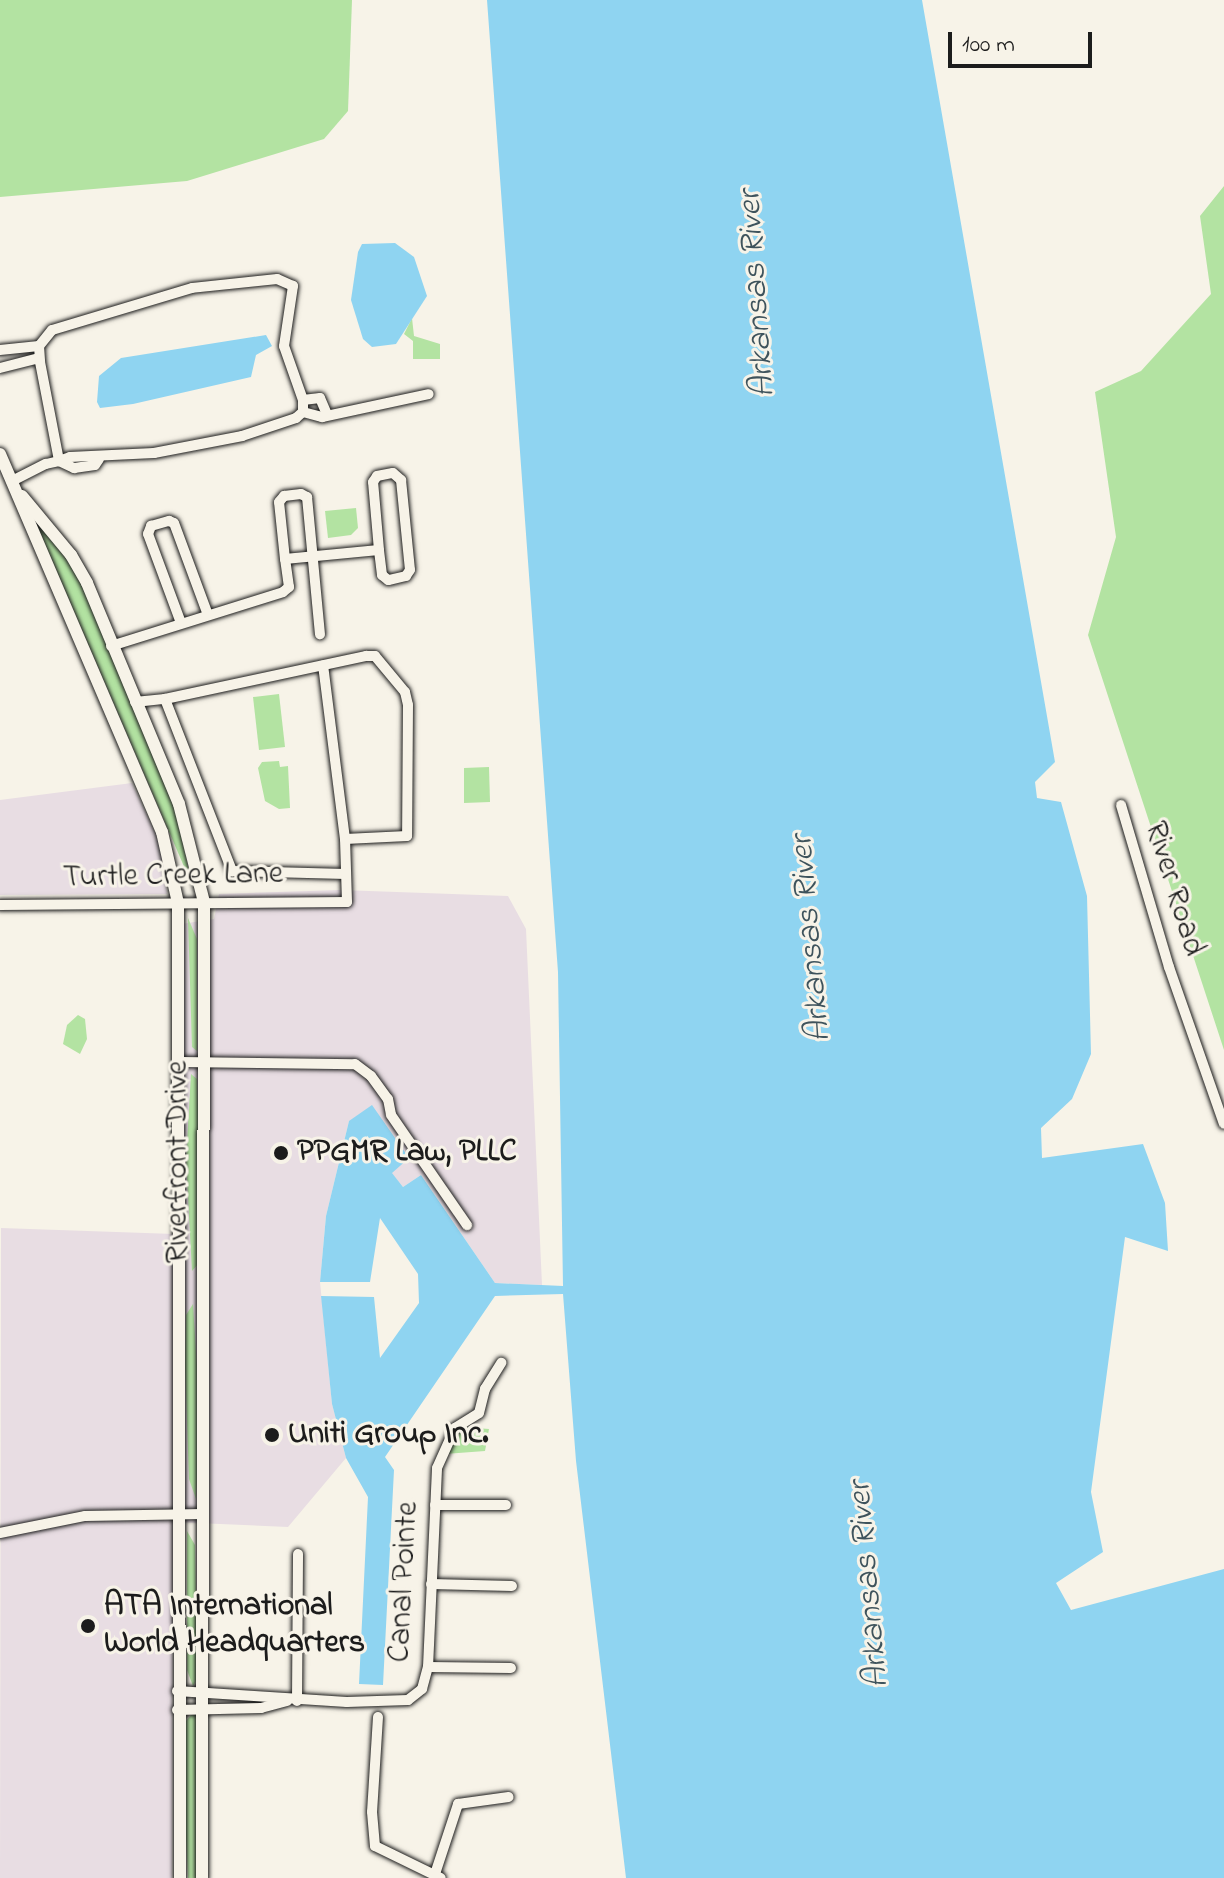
<!DOCTYPE html>
<html>
<head>
<meta charset="utf-8">
<style>
  body { margin:0 }
  #map { position:relative; width:1224px; height:1878px; overflow:hidden; background:#f7f3e8; font-family:"Indie Flower",sans-serif }
  div>[style] { position:absolute }
  .built>* { inset:0; background:#e8dde3 }
  .green>* { inset:0; background:#b3e3a2 }
  .water>* { inset:0; background:#8fd4f1 }
  .roads { filter:drop-shadow(0 0 2px #1c1c1c) drop-shadow(0 0 2px #1c1c1c) }
  .minor>* { height:10px; margin:-5px; padding:0 5px; transform-origin:5px; border-radius:5px; background:#f7f3e8 }
  .tertiary>* { height:12px; margin:-6px; padding:0 6px; transform-origin:6px; border-radius:6px; background:#f7f3e8 }
  .dots>* { width:22px; height:22px; translate:-50% -50%; box-sizing:border-box; border:4px solid #f7f3e8; border-radius:50% }
  span { translate:-50% -50%; white-space:nowrap; text-align:center; line-height:1.15; -webkit-text-stroke:6px #f7f3e8; paint-order:stroke }
  .street-label { font-size:32px; color:#1c1c1c }
  .poi-label { font-size:32px; color:#1c1c1c; font-weight:700 }
  .left { translate:0 -50%; text-align:left }
  .water-label { font-size:34px; color:#3e535c; font-style:italic }
  .scale { position:absolute; left:948px; top:32px; width:144px; height:36px; box-sizing:border-box; border:4px solid #1c1c1c; border-top:0; padding-left:10px; font-size:24px; line-height:28px; white-space:nowrap; color:#1c1c1c; -webkit-text-stroke:6px #f7f3e8; paint-order:stroke }
</style>
</head>
<body>
<div id="map">
  <div class="built">
    <i style="clip-path:polygon(132px 783px,160px 843px,167px 894px,0 895px,0 800px)"></i>
    <i style="clip-path:polygon(341px 890px,508px 896px,526px 929px,542px 1285px,495px 1283px,421px 1175px,403px 1187px,349px 1121px,326px 1216px,320px 1282px,332px 1404px,346px 1458px,288px 1527px,173px 1522px,172px 1878px,0 1878px,1px 1228px,174px 1234px,175px 925px,214px 919px,219px 894px)"></i>
  </div>
  <div class="green">
    <i style="clip-path:polygon(0 0,352px 0,348px 111px,324px 139px,187px 181px,0 197px)"></i>
    <i style="clip-path:polygon(1224px 186px,1224px 1050px,1088px 635px,1116px 537px,1095px 392px,1141px 371px,1211px 294px,1200px 216px)"></i>
    <i style="clip-path:polygon(412px 318px,414px 336px,440px 344px,440px 359px,413px 359px,413px 341px,404px 334px)"></i>
    <i style="clip-path:polygon(356px 508px,358px 528px,351px 535px,328px 538px,325px 511px)"></i>
    <i style="clip-path:polygon(33px 516px,74px 569px,93px 609px,173px 799px,192px 885px)"></i>
    <i style="clip-path:polygon(279px 694px,285px 747px,259px 750px,253px 697px)"></i>
    <i style="clip-path:polygon(279px 761px,280px 767px,288px 766px,290px 808px,279px 809px,265px 801px,258px 768px,262px 762px)"></i>
    <i style="clip-path:polygon(489px 767px,490px 802px,464px 803px,464px 768px)"></i>
    <i style="clip-path:polygon(188px 918px,197px 939px,197px 1051px,192px 1047px)"></i>
    <i style="clip-path:polygon(78px 1015px,85px 1019px,87px 1039px,80px 1054px,63px 1044px,67px 1025px)"></i>
    <i style="clip-path:polygon(191px 1074px,197px 1079px,201px 1189px,199px 1263px,192px 1271px,186px 1160px)"></i>
    <i style="clip-path:polygon(193px 1304px,200px 1413px,196px 1499px,189px 1479px,185px 1366px,186px 1315px)"></i>
    <i style="clip-path:polygon(463px 1427px,489px 1429px,485px 1451px,445px 1454px)"></i>
    <i style="clip-path:polygon(187px 1531px,195px 1545px,198px 1678px,193px 1686px,187px 1670px)"></i>
    <i style="clip-path:polygon(192px 1714px,197px 1715px,197px 1878px,188px 1878px,183px 1778px,185px 1722px)"></i>
  </div>
  <div class="water">
    <i style="clip-path:polygon(487px 0,922px 0,1055px 762px,1035px 782px,1037px 798px,1061px 802px,1087px 896px,1091px 1054px,1072px 1099px,1041px 1128px,1042px 1158px,1143px 1144px,1165px 1203px,1168px 1251px,1125px 1237px,1091px 1492px,1103px 1552px,1056px 1583px,1071px 1610px,1224px 1569px,1224px 1878px,626px 1878px,576px 1461px,563px 1294px,495px 1296px,385px 1457px,394px 1470px,383px 1685px,359px 1684px,368px 1497px,346px 1458px,332px 1404px,321px 1296px,374px 1297px,380px 1358px,419px 1303px,418px 1274px,380px 1218px,370px 1282px,320px 1282px,326px 1216px,349px 1121px,372px 1105px,409px 1158px,392px 1173px,403px 1187px,421px 1175px,495px 1283px,563px 1286px,558px 972px)"></i>
    <i style="clip-path:polygon(395px 243px,414px 257px,427px 296px,396px 344px,372px 347px,363px 339px,351px 300px,358px 252px,362px 244px)"></i>
    <i style="clip-path:polygon(266px 335px,272px 346px,256px 355px,251px 377px,133px 404px,100px 408px,97px 402px,99px 376px,121px 358px)"></i>
  </div>
  <div class="roads">
    <div class="minor">
      <i style="left:0;top:350px;width:39px;rotate:-6deg"></i>
      <i style="left:0;top:368px;width:40px;rotate:-14.4deg"></i>
      <i style="left:303px;top:400px;width:17px;rotate:-7deg"></i>
      <i style="left:320px;top:398px;width:15px;rotate:67deg"></i>
      <i style="left:303px;top:412px;width:20px;rotate:15deg"></i>
      <i style="left:322px;top:417px;width:109px;rotate:-12.1deg"></i>
      <i style="left:12px;top:481px;width:38px;rotate:-27deg"></i>
      <i style="left:46px;top:464px;width:13px;rotate:-13deg"></i>
      <i style="left:59px;top:461px;width:12px;rotate:-20deg"></i>
      <i style="left:70px;top:457px;width:84px;rotate:-2.7deg"></i>
      <i style="left:154px;top:453px;width:90px;rotate:-10.9deg"></i>
      <i style="left:242px;top:436px;width:57px;rotate:-18.4deg"></i>
      <i style="left:296px;top:418px;width:9px;rotate:-41deg"></i>
      <i style="left:303px;top:412px;width:12px;rotate:-90deg"></i>
      <i style="left:303px;top:400px;width:57px;rotate:-109.4deg"></i>
      <i style="left:284px;top:346px;width:61px;rotate:-81.5deg"></i>
      <i style="left:293px;top:286px;width:17px;rotate:-156deg"></i>
      <i style="left:277px;top:279px;width:85px;rotate:174deg"></i>
      <i style="left:192px;top:288px;width:146px;rotate:163.3deg"></i>
      <i style="left:52px;top:330px;width:21px;rotate:129deg"></i>
      <i style="left:39px;top:346px;width:16px;rotate:86deg"></i>
      <i style="left:40px;top:362px;width:101px;rotate:79.1deg"></i>
      <i style="left:59px;top:461px;width:17px;rotate:25deg"></i>
      <i style="left:74px;top:468px;width:21px;rotate:-8deg"></i>
      <i style="left:95px;top:465px;width:7px;rotate:-56deg"></i>
      <i style="left:285px;top:559px;width:57px;rotate:-96deg"></i>
      <i style="left:279px;top:502px;width:8px;rotate:-50deg"></i>
      <i style="left:284px;top:496px;width:17px;rotate:-7deg"></i>
      <i style="left:301px;top:494px;width:7px;rotate:27deg"></i>
      <i style="left:307px;top:497px;width:138px;rotate:84.6deg"></i>
      <i style="left:181px;top:623px;width:95px;rotate:-110.3deg"></i>
      <i style="left:148px;top:534px;width:9px;rotate:-69deg"></i>
      <i style="left:151px;top:526px;width:19px;rotate:-16deg"></i>
      <i style="left:169px;top:521px;width:5px;rotate:22deg"></i>
      <i style="left:174px;top:523px;width:98px;rotate:69.7deg"></i>
      <i style="left:111px;top:646px;width:180px;rotate:-17.4deg"></i>
      <i style="left:283px;top:592px;width:8px;rotate:-40deg"></i>
      <i style="left:289px;top:587px;width:28px;rotate:-98deg"></i>
      <i style="left:285px;top:559px;width:94px;rotate:-5.5deg"></i>
      <i style="left:379px;top:550px;width:68px;rotate:-95deg"></i>
      <i style="left:373px;top:482px;width:7px;rotate:-56deg"></i>
      <i style="left:377px;top:476px;width:16px;rotate:-11deg"></i>
      <i style="left:393px;top:473px;width:11px;rotate:41deg"></i>
      <i style="left:401px;top:480px;width:90px;rotate:84.3deg"></i>
      <i style="left:410px;top:570px;width:7px;rotate:124deg"></i>
      <i style="left:406px;top:576px;width:18px;rotate:167deg"></i>
      <i style="left:388px;top:580px;width:8px;rotate:-140deg"></i>
      <i style="left:382px;top:575px;width:25px;rotate:-97deg"></i>
      <i style="left:165px;top:699px;width:185px;rotate:68.7deg"></i>
      <i style="left:232px;top:871px;width:114px;rotate:1.5deg"></i>
      <i style="left:135px;top:702px;width:30px;rotate:-6deg"></i>
      <i style="left:165px;top:699px;width:206px;rotate:-12.1deg"></i>
      <i style="left:366px;top:656px;width:9px"></i>
      <i style="left:375px;top:656px;width:47px;rotate:50.2deg"></i>
      <i style="left:405px;top:692px;width:13px;rotate:77deg"></i>
      <i style="left:408px;top:705px;width:131px;rotate:90.4deg"></i>
      <i style="left:407px;top:836px;width:62px;rotate:177.2deg"></i>
      <i style="left:345px;top:839px;width:175px;rotate:-97.2deg"></i>
      <i style="left:1121px;top:805px;width:169px;rotate:73.5deg"></i>
      <i style="left:1169px;top:967px;width:166px;rotate:70.7deg"></i>
      <i style="left:0;top:905px;width:347px;rotate:-0.5deg"></i>
      <i style="left:347px;top:902px;width:63px;rotate:-91.8deg"></i>
      <i style="left:181px;top:1062px;width:174px;rotate:0.7deg"></i>
      <i style="left:355px;top:1064px;width:20px;rotate:37deg"></i>
      <i style="left:371px;top:1076px;width:29px;rotate:54deg"></i>
      <i style="left:388px;top:1099px;width:16px;rotate:79deg"></i>
      <i style="left:391px;top:1115px;width:134px;rotate:55.4deg"></i>
      <i style="left:435px;top:1505px;width:71px"></i>
      <i style="left:0;top:1533px;width:87px;rotate:-11.3deg"></i>
      <i style="left:85px;top:1516px;width:118px;rotate:-1deg"></i>
      <i style="left:431px;top:1584px;width:81px;rotate:1.4deg"></i>
      <i style="left:428px;top:1667px;width:83px;rotate:0.7deg"></i>
      <i style="left:177px;top:1691px;width:170px;rotate:3.7deg"></i>
      <i style="left:347px;top:1702px;width:61px;rotate:-1.9deg"></i>
      <i style="left:408px;top:1700px;width:18px;rotate:-38deg"></i>
      <i style="left:422px;top:1689px;width:23px;rotate:-75deg"></i>
      <i style="left:428px;top:1667px;width:199px;rotate:-87.4deg"></i>
      <i style="left:437px;top:1468px;width:44px;rotate:-65.8deg"></i>
      <i style="left:455px;top:1428px;width:28px;rotate:-32deg"></i>
      <i style="left:479px;top:1413px;width:25px;rotate:-76deg"></i>
      <i style="left:485px;top:1389px;width:31px;rotate:-58deg"></i>
      <i style="left:297px;top:1701px;width:147px;rotate:-89.6deg"></i>
      <i style="left:177px;top:1710px;width:84px;rotate:-1.4deg"></i>
      <i style="left:261px;top:1708px;width:27px;rotate:-15deg"></i>
      <i style="left:378px;top:1717px;width:95px;rotate:93.6deg"></i>
      <i style="left:372px;top:1812px;width:34px;rotate:85deg"></i>
      <i style="left:375px;top:1846px;width:73px;rotate:25.9deg"></i>
      <i style="left:435px;top:1874px;width:74px;rotate:-71.8deg"></i>
      <i style="left:458px;top:1804px;width:51px;rotate:-7.8deg"></i>
    </div>
    <div class="tertiary">
      <i style="left:0;top:454px;width:411px;rotate:66.8deg"></i>
      <i style="left:162px;top:832px;width:73px;rotate:77.3deg"></i>
      <i style="left:178px;top:903px;width:975px;rotate:89.88deg"></i>
      <i style="left:22px;top:496px;width:77px;rotate:50.3deg"></i>
      <i style="left:71px;top:555px;width:32px;rotate:60deg"></i>
      <i style="left:87px;top:583px;width:239px;rotate:67.4deg"></i>
      <i style="left:179px;top:804px;width:101px;rotate:75.7deg"></i>
      <i style="left:204px;top:902px;width:976px;rotate:90.12deg"></i>
    </div>
  </div>
  <div class="dots">
    <i style="left:281px;top:1153px;background:#1c1c1c"></i>
    <i style="left:272px;top:1435px;background:#1c1c1c"></i>
    <i style="left:88px;top:1626px;background:#1c1c1c"></i>
  </div>
  <div class="street-label">
    <span style="left:173px;top:877px;rotate:-1deg">Turtle Creek Lane</span>
    <span style="left:1173px;top:889px;rotate:73deg">River Road</span>
    <span style="left:179px;top:1162px;rotate:-90deg">Riverfront Drive</span>
    <span style="left:405px;top:1582px;rotate:-87deg">Canal Pointe</span>
  </div>
  <div class="poi-label">
    <span class="left" style="left:297px;top:1153px">PPGMR Law, PLLC</span>
    <span class="left" style="left:288px;top:1435px">Uniti Group Inc.</span>
    <span class="left" style="left:104px;top:1626px">ATA International<br>World Headquarters</span>
  </div>
  <div class="water-label">
    <span style="left:758px;top:294px;rotate:-94deg">Arkansas River</span>
    <span style="left:812px;top:939px;rotate:-95deg">Arkansas River</span>
    <span style="left:870px;top:1585px;rotate:-95deg">Arkansas River</span>
  </div>
  <div class="scale">100 m</div>
</div>
</body>
</html>
